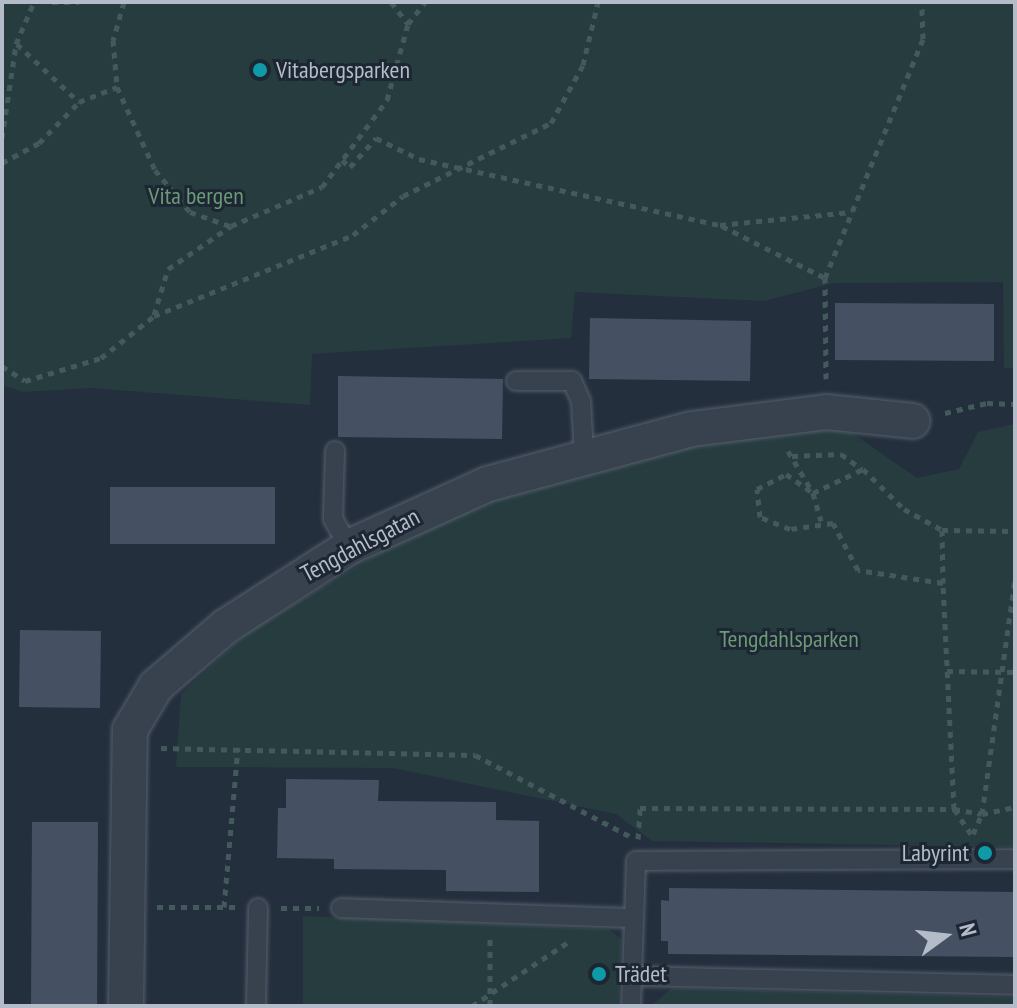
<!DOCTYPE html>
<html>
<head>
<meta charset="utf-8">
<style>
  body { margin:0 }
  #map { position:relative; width:1017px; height:1008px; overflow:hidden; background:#242f3e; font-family:"PT Sans Narrow",sans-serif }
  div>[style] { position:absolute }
  .green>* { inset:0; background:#263c3f }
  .building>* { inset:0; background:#455162 }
  .path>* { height:5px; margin-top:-2.5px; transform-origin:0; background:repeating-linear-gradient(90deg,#44595c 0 6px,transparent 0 12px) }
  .roads { filter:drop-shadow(0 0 2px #565f6c) drop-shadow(0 0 2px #565f6c) }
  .lane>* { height:18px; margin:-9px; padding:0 9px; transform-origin:9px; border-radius:9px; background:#38414e }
  .street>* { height:34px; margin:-17px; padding:0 17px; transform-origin:17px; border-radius:17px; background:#38414e }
  .dots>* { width:22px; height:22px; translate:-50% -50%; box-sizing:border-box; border:4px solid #1d2633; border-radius:50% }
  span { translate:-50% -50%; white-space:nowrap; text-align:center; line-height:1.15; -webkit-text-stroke:6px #1d2633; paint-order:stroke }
  .poi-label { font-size:24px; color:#b4bcc9 }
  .left { translate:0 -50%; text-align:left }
  .right { translate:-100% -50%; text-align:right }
  .park-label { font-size:24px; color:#6b9a76 }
  .street-label { font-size:24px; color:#b4bcc9 }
  .frame { position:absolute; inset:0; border:4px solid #b4bcc9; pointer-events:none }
  .north { position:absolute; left:905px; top:896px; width:80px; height:80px; -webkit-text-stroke:6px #1d2633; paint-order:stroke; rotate:75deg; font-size:22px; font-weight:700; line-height:32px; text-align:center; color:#b4bcc9 }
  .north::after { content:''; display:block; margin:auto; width:28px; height:36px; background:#b4bcc9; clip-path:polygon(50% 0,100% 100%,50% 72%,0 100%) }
</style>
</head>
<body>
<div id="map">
  <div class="green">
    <i style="clip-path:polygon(2px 2px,1015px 2px,1015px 368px,1004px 368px,1003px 282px,834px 283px,764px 301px,575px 292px,571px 338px,312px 354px,310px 405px,91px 388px,23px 392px,2px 385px)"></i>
    <i style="clip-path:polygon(1015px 424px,1015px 847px,652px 841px,616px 814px,393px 768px,176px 767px,181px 694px,245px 634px,429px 523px,544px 480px,695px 441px,845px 428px,917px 478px,959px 469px,978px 432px)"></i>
    <i style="clip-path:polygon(303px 916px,609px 929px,622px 940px,618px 1006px,303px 1006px)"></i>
    <i style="clip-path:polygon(672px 988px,1015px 997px,1015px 1006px,651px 1006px)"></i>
  </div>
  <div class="building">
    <i style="clip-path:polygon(835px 303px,994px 304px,994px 361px,835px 360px)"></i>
    <i style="clip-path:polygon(590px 318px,751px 321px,750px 381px,589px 379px)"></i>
    <i style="clip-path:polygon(338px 376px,503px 379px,502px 439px,338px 437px)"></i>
    <i style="clip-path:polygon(110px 487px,275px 487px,275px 544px,110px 544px)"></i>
    <i style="clip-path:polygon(20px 630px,101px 631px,100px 708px,19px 707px)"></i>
    <i style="clip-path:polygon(286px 779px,379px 780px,378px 801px,496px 802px,496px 820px,539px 821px,539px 892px,446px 891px,446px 870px,334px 869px,334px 859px,277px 858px,278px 808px,286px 808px)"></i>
    <i style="clip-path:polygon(32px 822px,98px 822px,97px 1006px,31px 1006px)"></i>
    <i style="clip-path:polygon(669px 888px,1015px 892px,1015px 957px,668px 954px,668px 941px,661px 941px,661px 900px,669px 901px)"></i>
  </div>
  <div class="path">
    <i style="left:52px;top:2px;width:27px"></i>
    <i style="left:124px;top:2px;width:40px;rotate:106deg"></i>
    <i style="left:113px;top:40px;width:47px;rotate:85.1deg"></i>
    <i style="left:117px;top:87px;width:91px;rotate:65.4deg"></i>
    <i style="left:155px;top:170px;width:55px;rotate:50.2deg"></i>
    <i style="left:190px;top:212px;width:42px;rotate:19.3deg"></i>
    <i style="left:391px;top:2px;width:28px;rotate:52deg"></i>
    <i style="left:17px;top:44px;width:85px;rotate:43.1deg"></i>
    <i style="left:2px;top:138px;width:95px;rotate:-81.5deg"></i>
    <i style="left:16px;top:44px;width:46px;rotate:-66.8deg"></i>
    <i style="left:342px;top:160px;width:11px;rotate:41deg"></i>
    <i style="left:350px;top:167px;width:39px;rotate:-48deg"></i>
    <i style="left:376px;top:138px;width:48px;rotate:26deg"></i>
    <i style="left:419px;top:159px;width:308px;rotate:12.4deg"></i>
    <i style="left:720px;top:225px;width:132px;rotate:-5.7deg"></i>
    <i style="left:2px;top:163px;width:42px;rotate:-28.4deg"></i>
    <i style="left:39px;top:143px;width:57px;rotate:-45.7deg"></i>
    <i style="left:79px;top:102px;width:41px;rotate:-21.5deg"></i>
    <i style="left:722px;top:226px;width:115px;rotate:26.8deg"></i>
    <i style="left:154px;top:315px;width:48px;rotate:-73.1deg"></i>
    <i style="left:168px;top:269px;width:76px;rotate:-34.3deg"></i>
    <i style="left:231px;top:226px;width:99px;rotate:-23.2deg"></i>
    <i style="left:322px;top:187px;width:109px;rotate:-53.2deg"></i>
    <i style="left:387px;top:100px;width:79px;rotate:-74.6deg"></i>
    <i style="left:408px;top:24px;width:28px;rotate:-52deg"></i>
    <i style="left:2px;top:366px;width:27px;rotate:33deg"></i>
    <i style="left:25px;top:381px;width:79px;rotate:-16.8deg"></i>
    <i style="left:101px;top:358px;width:68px;rotate:-38.4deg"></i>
    <i style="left:154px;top:316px;width:215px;rotate:-22.1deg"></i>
    <i style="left:353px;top:235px;width:63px;rotate:-38deg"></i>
    <i style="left:403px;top:196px;width:165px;rotate:-26.3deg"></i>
    <i style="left:551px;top:123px;width:66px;rotate:-61.1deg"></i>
    <i style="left:583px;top:65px;width:65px;rotate:-76.6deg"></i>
    <i style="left:826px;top:379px;width:101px;rotate:-90.6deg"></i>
    <i style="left:825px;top:278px;width:258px;rotate:-67.7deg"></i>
    <i style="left:923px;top:39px;width:37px;rotate:-92deg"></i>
    <i style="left:945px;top:413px;width:43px;rotate:-13.4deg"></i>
    <i style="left:987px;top:403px;width:28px;rotate:2deg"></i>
    <i style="left:788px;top:451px;width:49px;rotate:59.2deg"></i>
    <i style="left:813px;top:493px;width:29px;rotate:74deg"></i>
    <i style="left:792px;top:456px;width:49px;rotate:-2.3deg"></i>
    <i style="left:841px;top:454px;width:26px;rotate:36deg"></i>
    <i style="left:942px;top:530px;width:53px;rotate:88.9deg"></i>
    <i style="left:947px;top:671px;width:68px;rotate:0.8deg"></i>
    <i style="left:161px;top:748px;width:314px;rotate:1.3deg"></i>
    <i style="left:475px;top:755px;width:176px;rotate:27.7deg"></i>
    <i style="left:971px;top:834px;width:30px;rotate:-124deg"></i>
    <i style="left:954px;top:809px;width:226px;rotate:-92.8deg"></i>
    <i style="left:943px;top:583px;width:86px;rotate:-171.3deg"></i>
    <i style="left:858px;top:570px;width:53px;rotate:-118deg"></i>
    <i style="left:833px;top:523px;width:43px;rotate:172.1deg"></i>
    <i style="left:790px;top:529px;width:32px;rotate:-158deg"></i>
    <i style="left:760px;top:517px;width:28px;rotate:-96deg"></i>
    <i style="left:757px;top:489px;width:33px;rotate:-27deg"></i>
    <i style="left:786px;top:474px;width:33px;rotate:35deg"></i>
    <i style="left:813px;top:493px;width:55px;rotate:-25.6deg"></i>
    <i style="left:863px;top:469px;width:57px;rotate:44.3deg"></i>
    <i style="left:904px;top:509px;width:43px;rotate:28.9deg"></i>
    <i style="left:942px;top:530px;width:73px;rotate:0.8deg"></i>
    <i style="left:973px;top:834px;width:22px;rotate:-66deg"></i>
    <i style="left:982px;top:814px;width:237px;rotate:-82deg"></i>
    <i style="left:638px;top:839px;width:31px;rotate:-86deg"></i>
    <i style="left:640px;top:808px;width:314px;rotate:0.2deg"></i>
    <i style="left:954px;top:809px;width:28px;rotate:10deg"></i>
    <i style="left:982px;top:814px;width:34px;rotate:-12deg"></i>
    <i style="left:157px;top:907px;width:78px"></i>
    <i style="left:224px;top:907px;width:160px;rotate:-85deg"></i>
    <i style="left:281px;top:908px;width:38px"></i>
    <i style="left:472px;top:1006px;width:114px;rotate:-33.6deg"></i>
    <i style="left:490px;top:1006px;width:68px;rotate:-90deg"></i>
  </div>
  <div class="roads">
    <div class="lane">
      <i style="left:516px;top:381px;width:56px"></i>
      <i style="left:572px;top:381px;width:22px;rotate:66deg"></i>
      <i style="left:581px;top:401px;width:54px;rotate:86.8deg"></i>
      <i style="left:335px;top:451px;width:68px;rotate:91.7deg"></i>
      <i style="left:333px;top:519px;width:32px;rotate:60deg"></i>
      <i style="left:341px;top:908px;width:293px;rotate:2deg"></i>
      <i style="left:632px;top:976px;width:383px;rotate:1.3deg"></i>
      <i style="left:256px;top:1006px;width:98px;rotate:-88.8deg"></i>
      <i style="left:631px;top:1006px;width:145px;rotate:-88deg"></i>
      <i style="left:636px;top:861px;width:379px;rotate:-0.3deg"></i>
    </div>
    <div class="street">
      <i style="left:126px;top:1006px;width:276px;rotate:-89.2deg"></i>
      <i style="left:130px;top:730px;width:51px;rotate:-59.4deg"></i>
      <i style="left:156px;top:686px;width:92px;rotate:-40.6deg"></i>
      <i style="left:226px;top:626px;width:146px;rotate:-32.7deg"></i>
      <i style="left:349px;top:547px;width:153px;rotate:-24.4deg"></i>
      <i style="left:488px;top:484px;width:211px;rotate:-15.1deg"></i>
      <i style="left:692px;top:429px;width:135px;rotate:-7.2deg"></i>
      <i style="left:826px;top:412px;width:87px;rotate:5.9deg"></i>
    </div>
  </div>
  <div class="dots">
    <i style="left:260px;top:70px;background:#0f9aa8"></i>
    <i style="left:985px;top:853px;background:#0f9aa8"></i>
    <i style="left:599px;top:974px;background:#0f9aa8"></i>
  </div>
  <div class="poi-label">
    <span class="left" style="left:276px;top:70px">Vitabergsparken</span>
    <span class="right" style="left:969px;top:853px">Labyrint</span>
    <span class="left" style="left:615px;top:974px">Trädet</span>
  </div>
  <div class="park-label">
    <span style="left:196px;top:196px">Vita bergen</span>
    <span style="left:789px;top:639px">Tengdahlsparken</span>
  </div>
  <div class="street-label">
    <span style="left:360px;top:545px;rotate:-28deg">Tengdahlsgatan</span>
  </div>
  <div class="frame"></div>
  <div class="north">N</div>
</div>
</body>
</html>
